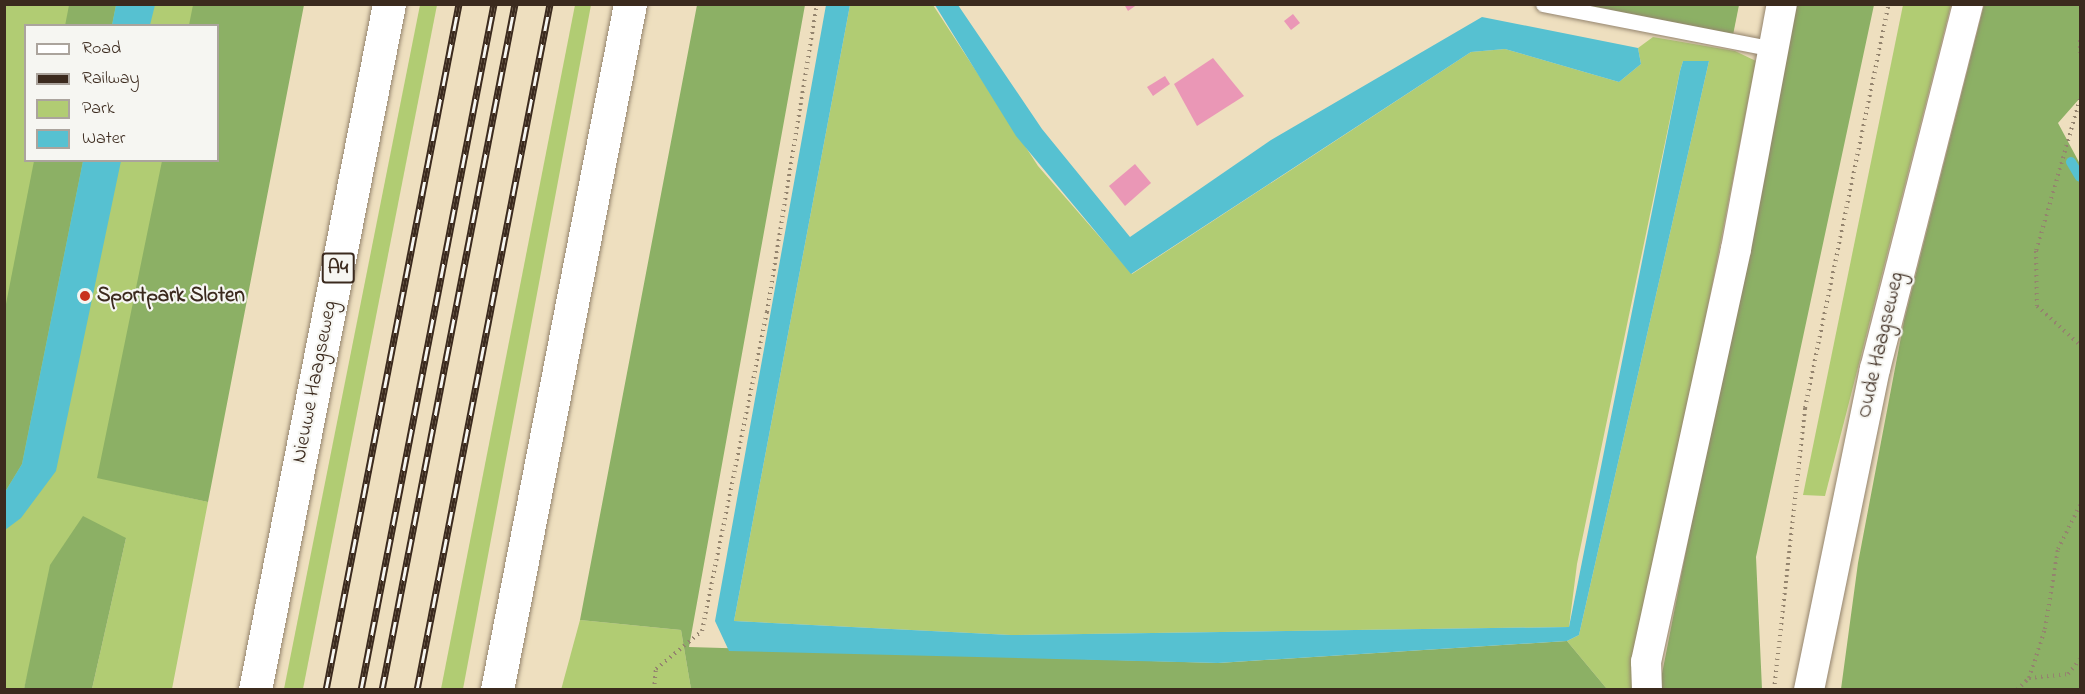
<!DOCTYPE html>
<html>
<head>
<meta charset="utf-8">
<style>
  body { margin:0 }
  #map { position:relative; width:2085px; height:694px; overflow:hidden; background:#eedfbf; font-family:"Indie Flower",sans-serif }
  div>[style] { position:absolute }
  .green>* { inset:0; background:#b1cc73 }
  .forest>* { inset:0; background:#8cb065 }
  .water>* { inset:0; background:#56c1d1 }
  .stream>* { height:10px; margin:-5px; padding:0 5px; transform-origin:5px; border-radius:5px; background:#56c1d1 }
  .building>* { inset:0; background:#ea97b6 }
  .path>* { height:4px; margin-top:-2px; transform-origin:0; background:repeating-linear-gradient(90deg,#94846e 0 1.5px,transparent 0 6px) }
  .roads { filter:drop-shadow(0 0 2px #94846e) drop-shadow(0 0 2px #94846e) }
  .service>* { height:15px; margin:-7.5px; padding:0 7.5px; transform-origin:7.5px; border-radius:7.5px; background:#fff }
  .minor>* { height:30px; margin:-15px; padding:0 15px; transform-origin:15px; border-radius:15px; background:#fff }
  .motorway>* { height:33px; margin:-16.5px; padding:0 16.5px; transform-origin:16.5px; border-radius:16.5px; background:#fff }
  .rail>* { height:7px; margin-top:-3.5px; transform-origin:0; background:repeating-linear-gradient(90deg,#f6f6f2 0 14px,#3b2a1e 0 28px); box-sizing:border-box; border-block:2px solid #3b2a1e }
  .dots>* { width:16px; height:16px; translate:-50% -50%; box-sizing:border-box; border:3px solid #f6f6f2; border-radius:50% }
  span { translate:-50% -50%; white-space:nowrap; text-align:center; line-height:1.15; -webkit-text-stroke:4.5px #f6f6f2; paint-order:stroke }
  .shield-label span { padding:2px 4px; background:#f6f6f2; border:2px solid; border-radius:4px; -webkit-text-stroke-width:0 }
  .shield-label { font-size:20px; color:#3b2a1e; font-weight:700 }
  .poi-label { font-size:21px; color:#3b2a1e; font-weight:700 }
  .left { translate:0 -50%; text-align:left }
  .street-label { font-size:21px; color:#3b2a1e }
  .frame { position:absolute; inset:0; border:6px solid #3b2a1e; pointer-events:none }
  .legend { position:absolute; left:24px; top:24px; width:195px; height:138px; box-sizing:border-box; background:#f6f6f2; border:2px solid #aba49d; margin:0; padding:8px 10px; list-style:none; font-size:18px; color:#3b2a1e }
  .legend li { display:flex; align-items:center; gap:12px; height:30px }
  .legend b { width:30px; border:2px solid #aba49d }
</style>
</head>
<body>
<div id="map">
  <div class="green">
    <i style="clip-path:polygon(4px 5px,228px 5px,218px 26px,26px 26px,26px 160px,195px 161px,115px 481px,208px 502px,172px 689px,92px 689px,126px 538px,33px 654px,24px 689px,5px 689px)"></i>
    <i style="clip-path:polygon(420px 5px,437px 5px,303px 689px,284px 689px)"></i>
    <i style="clip-path:polygon(575px 5px,591px 5px,463px 689px,441px 689px)"></i>
    <i style="clip-path:polygon(850px 5px,933px 5px,1038px 166px,1132px 274px,1471px 52px,1505px 49px,1619px 82px,1641px 64px,1638px 48px,1653px 37px,1735px 51px,1756px 61px,1633px 689px,1607px 689px,1567px 641px,1579px 635px,1709px 61px,1683px 61px,1680px 71px,1577px 564px,1569px 627px,1011px 635px,734px 621px)"></i>
    <i style="clip-path:polygon(1903px 5px,1951px 5px,1825px 496px,1803px 495px)"></i>
    <i style="clip-path:polygon(580px 620px,681px 630px,691px 689px,561px 690px)"></i>
  </div>
  <div class="forest">
    <i style="clip-path:polygon(69px 5px,116px 5px,112px 25px,65px 26px)"></i>
    <i style="clip-path:polygon(193px 5px,304px 5px,208px 502px,97px 478px,162px 161px,218px 160px,218px 26px,189px 25px)"></i>
    <i style="clip-path:polygon(697px 5px,805px 5px,689px 647px,1218px 663px,1567px 641px,1607px 689px,691px 689px,681px 630px,580px 620px)"></i>
    <i style="clip-path:polygon(1548px 5px,1739px 5px,1731px 45px)"></i>
    <i style="clip-path:polygon(1793px 5px,1874px 5px,1756px 557px,1762px 689px,1659px 689px)"></i>
    <i style="clip-path:polygon(1984px 5px,2080px 5px,2080px 98px,2058px 123px,2080px 164px,2080px 689px,1841px 689px,1858px 563px,1904px 321px)"></i>
    <i style="clip-path:polygon(34px 161px,83px 161px,22px 464px,5px 492px,5px 309px)"></i>
    <i style="clip-path:polygon(83px 516px,126px 538px,92px 689px,24px 689px,50px 565px)"></i>
  </div>
  <div class="water">
    <i style="clip-path:polygon(116px 5px,155px 5px,150px 25px,112px 25px)"></i>
    <i style="clip-path:polygon(826px 5px,850px 5px,734px 621px,1011px 635px,1569px 627px,1680px 71px,1683px 61px,1709px 61px,1579px 635px,1567px 641px,1218px 663px,729px 651px,715px 621px)"></i>
    <i style="clip-path:polygon(935px 5px,958px 5px,1042px 129px,1130px 237px,1271px 140px,1482px 17px,1638px 48px,1641px 64px,1619px 82px,1505px 49px,1471px 52px,1131px 274px,1016px 136px)"></i>
    <i style="clip-path:polygon(83px 161px,121px 161px,56px 471px,21px 518px,5px 530px,5px 492px,22px 464px)"></i>
  </div>
  <div class="stream">
    <i style="left:2071px;top:162px;width:17px;rotate:59deg"></i>
  </div>
  <div class="building">
    <i style="clip-path:polygon(1124px 4px,1138px 4px,1128px 11px)"></i>
    <i style="clip-path:polygon(1293px 14px,1300px 23px,1291px 30px,1284px 21px)"></i>
    <i style="clip-path:polygon(1213px 58px,1244px 96px,1197px 126px,1174px 84px)"></i>
    <i style="clip-path:polygon(1165px 76px,1170px 84px,1153px 96px,1147px 87px)"></i>
    <i style="clip-path:polygon(1135px 164px,1151px 183px,1125px 206px,1109px 186px)"></i>
  </div>
  <div class="path">
    <i style="left:1084px;top:4px;width:1px;rotate:45deg"></i>
    <i style="left:2080px;top:40px;width:18px;rotate:90deg"></i>
    <i style="left:2080px;top:99px;width:158px;rotate:106.1deg"></i>
    <i style="left:2036px;top:251px;width:55px;rotate:89deg"></i>
    <i style="left:2037px;top:306px;width:58px;rotate:42.2deg"></i>
    <i style="left:2029px;top:678px;width:39px;rotate:-6deg"></i>
    <i style="left:2068px;top:674px;width:19px;rotate:-51deg"></i>
    <i style="left:654px;top:690px;width:21px;rotate:-85deg"></i>
    <i style="left:656px;top:669px;width:60px;rotate:-39.6deg"></i>
    <i style="left:702px;top:631px;width:326px;rotate:-78.5deg"></i>
    <i style="left:767px;top:312px;width:312px;rotate:-80.8deg"></i>
    <i style="left:1774px;top:690px;width:284px;rotate:-83.7deg"></i>
    <i style="left:1805px;top:408px;width:413px;rotate:-78.3deg"></i>
    <i style="left:2017px;top:690px;width:17px;rotate:-45deg"></i>
    <i style="left:2029px;top:678px;width:52px;rotate:-71.9deg"></i>
    <i style="left:2045px;top:629px;width:81px;rotate:-80.8deg"></i>
    <i style="left:2058px;top:549px;width:49px;rotate:-63.4deg"></i>
  </div>
  <div class="roads">
    <div class="service">
      <i style="left:1543px;top:4px;width:235px;rotate:11deg"></i>
    </div>
    <div class="minor">
      <i style="left:1647px;top:690px;width:28px;rotate:-92deg"></i>
      <i style="left:1646px;top:662px;width:423px;rotate:-77.7deg"></i>
      <i style="left:1736px;top:249px;width:249px;rotate:-79.4deg"></i>
      <i style="left:1809px;top:690px;width:328px;rotate:-78.4deg"></i>
      <i style="left:1875px;top:369px;width:377px;rotate:-75.7deg"></i>
    </div>
    <div class="motorway">
      <i style="left:255px;top:690px;width:699px;rotate:-78.95deg"></i>
      <i style="left:497px;top:690px;width:699px;rotate:-79.03deg"></i>
    </div>
  </div>
  <div class="rail">
    <i style="left:326px;top:690px;width:699px;rotate:-79.03deg"></i>
    <i style="left:361px;top:690px;width:699px;rotate:-79.03deg"></i>
    <i style="left:382px;top:690px;width:699px;rotate:-79.03deg"></i>
    <i style="left:417px;top:690px;width:699px;rotate:-79.03deg"></i>
  </div>
  <div class="dots">
    <i style="left:85px;top:296px;background:#c8321e"></i>
  </div>
  <div class="shield-label">
    <span style="left:338px;top:268px">A4</span>
  </div>
  <div class="poi-label">
    <span class="left" style="left:97px;top:296px">Sportpark Sloten</span>
  </div>
  <div class="street-label">
    <span style="left:1881px;top:345px;rotate:-77deg">Oude Haagseweg</span>
    <span style="left:315px;top:382px;rotate:-79deg">Nieuwe Haagseweg</span>
  </div>
  <div class="frame"></div>
  <ul class="legend">
  <li><b style="height:8px;background:#fff"></b>Road</li>
  <li><b style="height:8px;background:#3b2a1e"></b>Railway</li>
  <li><b style="height:16px;background:#b1cc73"></b>Park</li>
  <li><b style="height:16px;background:#56c1d1"></b>Water</li>
  </ul>
</div>
</body>
</html>
